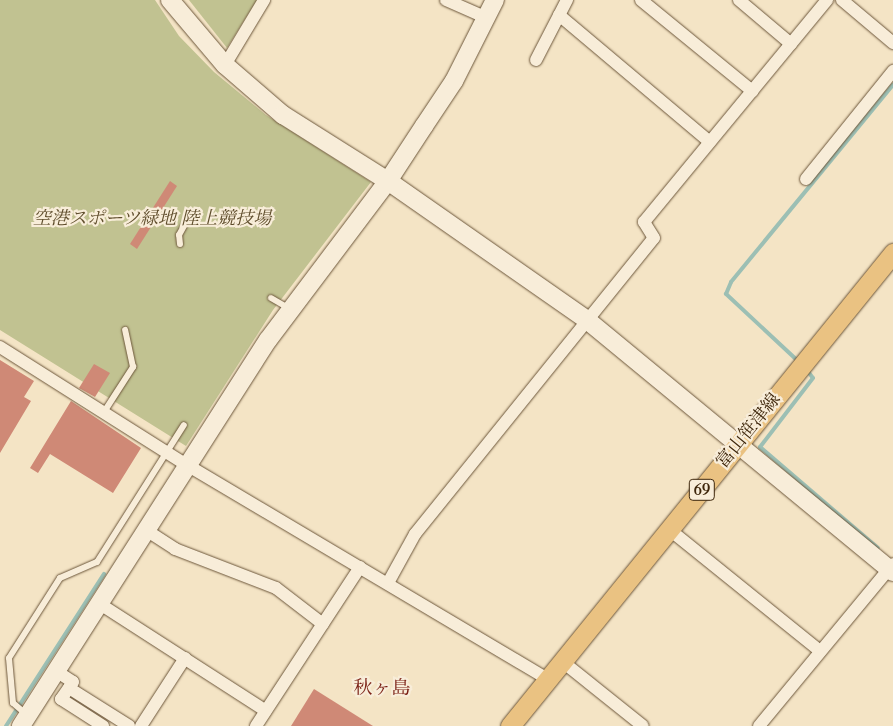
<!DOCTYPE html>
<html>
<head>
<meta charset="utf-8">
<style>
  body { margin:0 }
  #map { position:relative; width:893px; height:726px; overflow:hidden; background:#f4e4c5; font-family:Cardo,"Noto Serif JP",serif }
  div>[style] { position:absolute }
  .green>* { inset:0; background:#c1c291 }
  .stream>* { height:4px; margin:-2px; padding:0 2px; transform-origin:2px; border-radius:2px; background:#9cbfb4 }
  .building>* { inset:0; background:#cf8976 }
  .roads { filter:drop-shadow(0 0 1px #6c563a) drop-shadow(0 0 1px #6c563a) }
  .lane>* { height:6px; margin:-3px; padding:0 3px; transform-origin:3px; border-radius:3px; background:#f8edd9 }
  .street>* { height:12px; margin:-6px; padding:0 6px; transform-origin:6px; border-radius:6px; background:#f8edd9 }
  .secondary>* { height:18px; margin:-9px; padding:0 9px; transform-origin:9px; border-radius:9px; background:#f8edd9 }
  .primary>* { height:19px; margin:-9.5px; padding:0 9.5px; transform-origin:9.5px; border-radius:9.5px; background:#eac282 }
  span { translate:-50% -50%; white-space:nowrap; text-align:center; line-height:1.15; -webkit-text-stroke:4.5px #f8edd9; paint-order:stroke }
  .shield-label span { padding:1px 4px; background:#f8edd9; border:1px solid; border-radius:4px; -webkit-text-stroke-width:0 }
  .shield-label { font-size:16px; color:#3e260b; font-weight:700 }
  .park-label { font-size:18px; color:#5f4d2c; font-style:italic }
  .street-label { font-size:18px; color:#3e260b }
  .neighbourhood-label { font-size:19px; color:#7a1f14 }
</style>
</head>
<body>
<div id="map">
  <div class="green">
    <i style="clip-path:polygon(0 0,155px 0,179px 36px,214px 72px,266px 115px,371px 182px,273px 310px,186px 446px,0 330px)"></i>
    <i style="clip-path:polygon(189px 0,257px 0,227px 48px)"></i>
  </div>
  <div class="stream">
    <i style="left:799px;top:362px;width:100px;rotate:-137deg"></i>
    <i style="left:726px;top:294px;width:13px;rotate:-67deg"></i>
    <i style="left:731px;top:282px;width:255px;rotate:-50.6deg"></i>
    <i style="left:806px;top:369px;width:11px;rotate:52deg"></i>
    <i style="left:813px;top:378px;width:87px;rotate:127.5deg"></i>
    <i style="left:760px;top:447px;width:155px;rotate:40.6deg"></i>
    <i style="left:6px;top:726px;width:181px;rotate:-57.2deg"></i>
  </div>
  <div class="building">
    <i style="clip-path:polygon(170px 181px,177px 186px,137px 249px,130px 244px)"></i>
    <i style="clip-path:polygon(0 360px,34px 381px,24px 397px,31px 401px,0 453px)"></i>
    <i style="clip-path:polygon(94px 364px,110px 373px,95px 397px,79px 388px)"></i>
    <i style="clip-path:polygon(71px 401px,141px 448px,113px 493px,50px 454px,38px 473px,30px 468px)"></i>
    <i style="clip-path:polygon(314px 689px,373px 726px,291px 726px)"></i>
  </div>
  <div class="roads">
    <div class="lane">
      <i style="left:180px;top:244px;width:9px;rotate:-96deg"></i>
      <i style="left:179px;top:235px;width:21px;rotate:-61deg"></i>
      <i style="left:271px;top:298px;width:22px;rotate:30deg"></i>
      <i style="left:104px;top:412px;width:54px;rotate:-57.2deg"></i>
      <i style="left:133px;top:367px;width:38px;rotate:-102deg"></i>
      <i style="left:27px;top:715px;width:18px;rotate:-139deg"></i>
      <i style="left:13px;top:703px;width:45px;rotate:-95.1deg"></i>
      <i style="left:9px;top:658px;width:95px;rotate:-57.5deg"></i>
      <i style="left:60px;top:578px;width:40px;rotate:-23.4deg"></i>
      <i style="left:97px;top:562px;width:162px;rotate:-57.6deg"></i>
    </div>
    <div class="street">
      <i style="left:446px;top:0;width:45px;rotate:23.7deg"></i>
      <i style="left:641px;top:0;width:144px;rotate:39.3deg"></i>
      <i style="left:739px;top:0;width:68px;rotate:40.2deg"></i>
      <i style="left:842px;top:0;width:67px;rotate:40.1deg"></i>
      <i style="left:559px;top:15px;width:197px;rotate:40.1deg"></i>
      <i style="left:536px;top:60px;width:68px;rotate:-62.7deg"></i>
      <i style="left:225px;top:65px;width:76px;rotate:-59deg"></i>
      <i style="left:806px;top:179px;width:139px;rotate:-51.1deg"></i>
      <i style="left:0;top:347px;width:221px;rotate:32.3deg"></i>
      <i style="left:187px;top:465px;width:420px;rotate:30.7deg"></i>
      <i style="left:146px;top:530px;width:35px;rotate:33deg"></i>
      <i style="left:175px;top:549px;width:108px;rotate:21.1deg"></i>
      <i style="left:276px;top:588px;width:59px;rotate:37.5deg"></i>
      <i style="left:670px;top:530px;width:193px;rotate:38.9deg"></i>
      <i style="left:388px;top:583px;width:56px;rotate:-61.1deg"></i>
      <i style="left:415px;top:534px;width:380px;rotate:-51.1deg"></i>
      <i style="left:654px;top:238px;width:19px;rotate:-122deg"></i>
      <i style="left:644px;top:222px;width:288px;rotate:-50.5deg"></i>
      <i style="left:100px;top:604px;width:197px;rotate:32.8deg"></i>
      <i style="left:563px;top:662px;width:102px;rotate:38.7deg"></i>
      <i style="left:56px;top:671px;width:20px;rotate:33deg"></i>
      <i style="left:73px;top:682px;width:21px;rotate:125deg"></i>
      <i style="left:61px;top:699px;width:50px;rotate:32.7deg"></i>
      <i style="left:69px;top:688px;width:71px;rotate:32.3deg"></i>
      <i style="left:141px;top:726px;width:81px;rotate:-57.1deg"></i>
      <i style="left:256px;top:726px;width:190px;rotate:-56.8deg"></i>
      <i style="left:759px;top:726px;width:210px;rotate:-50.4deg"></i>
    </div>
    <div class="secondary">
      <i style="left:170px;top:0;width:85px;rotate:49.8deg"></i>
      <i style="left:225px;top:65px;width:77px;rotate:40.8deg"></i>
      <i style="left:283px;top:115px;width:124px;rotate:32.2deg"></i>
      <i style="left:388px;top:181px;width:243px;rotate:34.9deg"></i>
      <i style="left:587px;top:320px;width:396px;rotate:39.5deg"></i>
      <i style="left:21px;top:726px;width:458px;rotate:-57.4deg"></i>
      <i style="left:268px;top:340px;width:199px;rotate:-53deg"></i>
      <i style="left:388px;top:181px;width:66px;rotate:-56.8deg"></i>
      <i style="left:424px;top:126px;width:54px;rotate:-56.3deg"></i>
      <i style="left:454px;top:81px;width:91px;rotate:-63.2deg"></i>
    </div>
    <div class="primary">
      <i style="left:510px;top:726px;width:609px;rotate:-51deg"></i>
    </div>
  </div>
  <div class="shield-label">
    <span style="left:702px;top:490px">69</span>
  </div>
  <div class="park-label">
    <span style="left:152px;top:219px">空港スポーツ緑地 陸上競技場</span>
  </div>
  <div class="street-label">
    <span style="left:749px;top:431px;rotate:-51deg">富山笹津線</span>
  </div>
  <div class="neighbourhood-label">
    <span style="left:382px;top:689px">秋ヶ島</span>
  </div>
</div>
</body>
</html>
